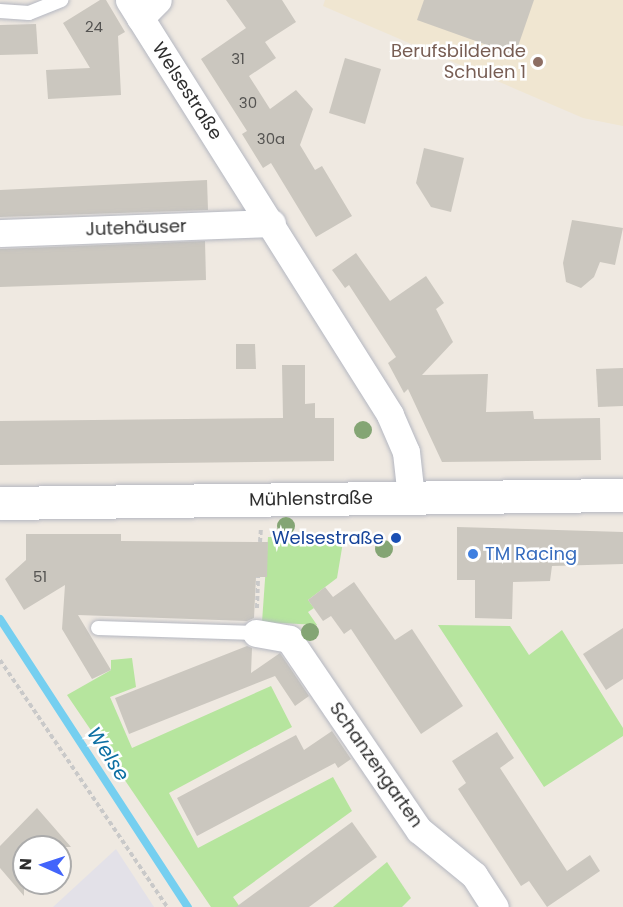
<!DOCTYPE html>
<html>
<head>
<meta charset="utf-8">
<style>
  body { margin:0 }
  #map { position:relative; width:623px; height:907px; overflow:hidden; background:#efe9e1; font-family:Poppins,sans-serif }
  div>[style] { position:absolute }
  .industrial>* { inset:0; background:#e3e1e8 }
  .education>* { inset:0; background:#f0e6d1 }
  .green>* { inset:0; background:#b6e59e }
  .stream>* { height:8px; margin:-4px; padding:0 4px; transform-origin:4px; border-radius:4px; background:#75cff0 }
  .building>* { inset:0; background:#cbc7bf }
  .path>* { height:4px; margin-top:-2px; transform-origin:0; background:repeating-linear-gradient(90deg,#c9c9c9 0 4.5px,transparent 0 7.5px) }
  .roads { filter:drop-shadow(0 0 2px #b4b7c1) drop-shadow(0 0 2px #b4b7c1) }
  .lane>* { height:14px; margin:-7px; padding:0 7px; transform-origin:7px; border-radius:7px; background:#fff }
  .street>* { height:27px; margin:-13.5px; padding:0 13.5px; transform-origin:13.5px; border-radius:13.5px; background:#fff }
  .secondary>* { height:33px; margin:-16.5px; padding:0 16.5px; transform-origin:16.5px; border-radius:16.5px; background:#fff }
  .trees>* { width:18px; height:18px; margin:-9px; border-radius:50%; background:#84a574 }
  .dots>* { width:16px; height:16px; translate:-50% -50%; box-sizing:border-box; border:3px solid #fff; border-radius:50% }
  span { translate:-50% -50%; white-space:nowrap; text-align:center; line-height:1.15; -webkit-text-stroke:5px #fff; paint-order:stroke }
  .number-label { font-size:15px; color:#555452 }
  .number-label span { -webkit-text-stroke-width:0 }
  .education-label { font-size:18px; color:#785e54 }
  .right { translate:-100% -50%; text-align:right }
  .street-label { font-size:18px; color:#2e2e2e }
  .transit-label { font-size:18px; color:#164399 }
  .shop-label { font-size:18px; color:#366cbe }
  .left { translate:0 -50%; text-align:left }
  .water-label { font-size:20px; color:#0d6fa3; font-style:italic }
  .north { position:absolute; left:12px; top:835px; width:60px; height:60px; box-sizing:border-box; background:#fff; border:2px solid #ababab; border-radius:50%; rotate:273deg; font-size:16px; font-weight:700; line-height:24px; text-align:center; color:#2e2e2e }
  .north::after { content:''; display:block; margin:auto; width:21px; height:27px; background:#4264fb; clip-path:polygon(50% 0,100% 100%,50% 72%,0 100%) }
</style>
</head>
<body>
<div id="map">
  <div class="industrial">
    <i style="clip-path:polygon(116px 849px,154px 907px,53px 907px)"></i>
  </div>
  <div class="education">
    <i style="clip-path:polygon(325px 0,623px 0,623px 126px,583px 118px,323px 6px)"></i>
  </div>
  <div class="green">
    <i style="clip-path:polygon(344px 536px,337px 578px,308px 600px,314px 608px,308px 612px,317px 625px,262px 622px,268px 537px)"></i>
    <i style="clip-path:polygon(438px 625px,510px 626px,529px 655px,562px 630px,623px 728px,623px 736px,544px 787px)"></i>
    <i style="clip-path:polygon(132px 658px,136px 687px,110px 697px,132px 748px,271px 686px,292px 727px,169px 793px,198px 848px,333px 777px,352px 811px,233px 897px,240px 907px,211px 907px,67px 695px,111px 670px,111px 660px)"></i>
    <i style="clip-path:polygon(387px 862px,411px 898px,402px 907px,333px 907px)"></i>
  </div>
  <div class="stream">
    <i style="left:0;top:619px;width:344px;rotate:56.9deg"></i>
  </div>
  <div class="building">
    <i style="clip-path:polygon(100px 0,106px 0,125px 32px,118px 36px,121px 95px,48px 99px,46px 70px,90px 68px,63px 23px)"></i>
    <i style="clip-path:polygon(226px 0,282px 0,296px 22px,265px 42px,276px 58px,249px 76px,270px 109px,296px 90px,313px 109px,300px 145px,315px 170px,322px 166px,352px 216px,316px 237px,271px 163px,263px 168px,242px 134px,247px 131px,201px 59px,246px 28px)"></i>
    <i style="clip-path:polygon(424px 0,534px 0,515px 55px,417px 20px)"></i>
    <i style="clip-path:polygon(36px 24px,38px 54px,0 55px,0 25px)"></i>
    <i style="clip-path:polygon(345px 58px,381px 69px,365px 124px,329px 113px)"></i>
    <i style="clip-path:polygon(424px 148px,464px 158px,451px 212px,431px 207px,416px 183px)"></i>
    <i style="clip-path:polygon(207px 180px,208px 210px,0 217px,0 190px)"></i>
    <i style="clip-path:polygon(572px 220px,623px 228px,615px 265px,600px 262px,594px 277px,581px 288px,566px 282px,563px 263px)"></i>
    <i style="clip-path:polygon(205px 241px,206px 280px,0 287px,0 249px)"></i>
    <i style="clip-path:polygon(356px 253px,390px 301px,426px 276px,444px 303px,436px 309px,453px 342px,422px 375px,488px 374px,486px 412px,533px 411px,534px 419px,600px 418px,601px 460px,442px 462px,408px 389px,404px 393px,388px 363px,396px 357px,349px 285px,345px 288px,332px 270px)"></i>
    <i style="clip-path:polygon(236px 344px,255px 344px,256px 369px,236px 369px)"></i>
    <i style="clip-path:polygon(282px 365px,305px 365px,305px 404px,315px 403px,315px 418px,334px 418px,334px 461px,0 465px,0 421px,283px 418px)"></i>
    <i style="clip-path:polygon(623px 368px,623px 406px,598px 407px,596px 369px)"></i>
    <i style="clip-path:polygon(457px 527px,623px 532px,623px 564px,552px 566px,550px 581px,513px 582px,512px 619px,475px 618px,475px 580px,457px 580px)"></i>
    <i style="clip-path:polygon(26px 534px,121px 534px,121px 541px,268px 542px,267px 577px,256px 577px,254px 618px,247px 621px,78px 615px,111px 670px,92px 679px,62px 629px,65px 585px,24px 610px,5px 579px,26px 560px)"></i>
    <i style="clip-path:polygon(354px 582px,395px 640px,412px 629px,463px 706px,421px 734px,351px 629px,344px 634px,331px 616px,323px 621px,308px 600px,325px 587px,333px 597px)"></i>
    <i style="clip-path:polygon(623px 628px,623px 679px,606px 690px,583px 654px)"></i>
    <i style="clip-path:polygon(247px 646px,252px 648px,251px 673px,280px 653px,309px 696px,295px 706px,275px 676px,129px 734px,115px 698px)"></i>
    <i style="clip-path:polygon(332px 731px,351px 759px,338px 768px,335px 763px,197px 836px,177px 798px,296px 735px,304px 750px)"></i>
    <i style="clip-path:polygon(497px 732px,514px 758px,500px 768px,567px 871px,590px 855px,600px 871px,547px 907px,529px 881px,521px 886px,458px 789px,466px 783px,452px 761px)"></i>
    <i style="clip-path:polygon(37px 808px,71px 847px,24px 847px,24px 896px,0 868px,0 846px)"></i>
    <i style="clip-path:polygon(352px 822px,377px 857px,309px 907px,236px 907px)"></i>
  </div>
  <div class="path">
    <i style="left:260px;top:542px;width:15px;rotate:-86deg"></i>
    <i style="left:257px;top:608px;width:31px;rotate:-88deg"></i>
    <i style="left:0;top:660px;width:298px;rotate:55.9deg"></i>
  </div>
  <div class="roads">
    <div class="lane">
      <i style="left:0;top:11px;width:29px;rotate:4deg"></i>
      <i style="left:29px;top:13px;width:35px;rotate:-22deg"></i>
      <i style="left:98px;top:628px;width:158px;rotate:1.8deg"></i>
    </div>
    <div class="street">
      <i style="left:129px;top:0;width:490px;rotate:57.8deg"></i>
      <i style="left:390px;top:415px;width:40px;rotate:66.6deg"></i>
      <i style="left:406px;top:452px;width:45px;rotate:83.7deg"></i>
      <i style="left:140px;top:18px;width:25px;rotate:-45deg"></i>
      <i style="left:0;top:233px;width:272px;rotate:-2.1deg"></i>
      <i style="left:256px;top:633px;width:34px;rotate:10deg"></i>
      <i style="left:289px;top:639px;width:231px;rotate:55.8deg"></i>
      <i style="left:419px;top:830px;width:71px;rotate:39.3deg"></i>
      <i style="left:474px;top:875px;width:38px;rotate:57deg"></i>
    </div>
    <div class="secondary">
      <i style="left:0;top:503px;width:623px;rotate:-0.74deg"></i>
    </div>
  </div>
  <div class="trees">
    <i style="left:363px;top:430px"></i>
    <i style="left:286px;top:526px"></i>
    <i style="left:384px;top:549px"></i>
    <i style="left:310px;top:632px"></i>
  </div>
  <div class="dots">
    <i style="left:538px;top:62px;background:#8d6e63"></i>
    <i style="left:396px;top:538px;background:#1a4fb4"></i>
    <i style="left:473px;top:554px;background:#3f7fe0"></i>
  </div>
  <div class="number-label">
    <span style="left:94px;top:27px">24</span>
    <span style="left:238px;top:59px">31</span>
    <span style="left:248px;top:103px">30</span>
    <span style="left:271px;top:139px">30a</span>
    <span style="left:40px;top:577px">51</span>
  </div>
  <div class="education-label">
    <span class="right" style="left:526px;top:62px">Berufsbildende<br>Schulen 1</span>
  </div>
  <div class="street-label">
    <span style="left:187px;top:91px;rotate:57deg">Welsestraße</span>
    <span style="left:136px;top:228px;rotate:-2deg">Jutehäuser</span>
    <span style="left:311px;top:499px;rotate:-1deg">Mühlenstraße</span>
    <span style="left:376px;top:765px;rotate:55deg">Schanzengarten</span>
  </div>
  <div class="transit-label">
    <span class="right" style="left:384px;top:538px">Welsestraße</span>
  </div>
  <div class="shop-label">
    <span class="left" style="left:485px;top:554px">TM Racing</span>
  </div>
  <div class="water-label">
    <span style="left:108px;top:754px;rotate:57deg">Welse</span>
  </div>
  <div class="north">N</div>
</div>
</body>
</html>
